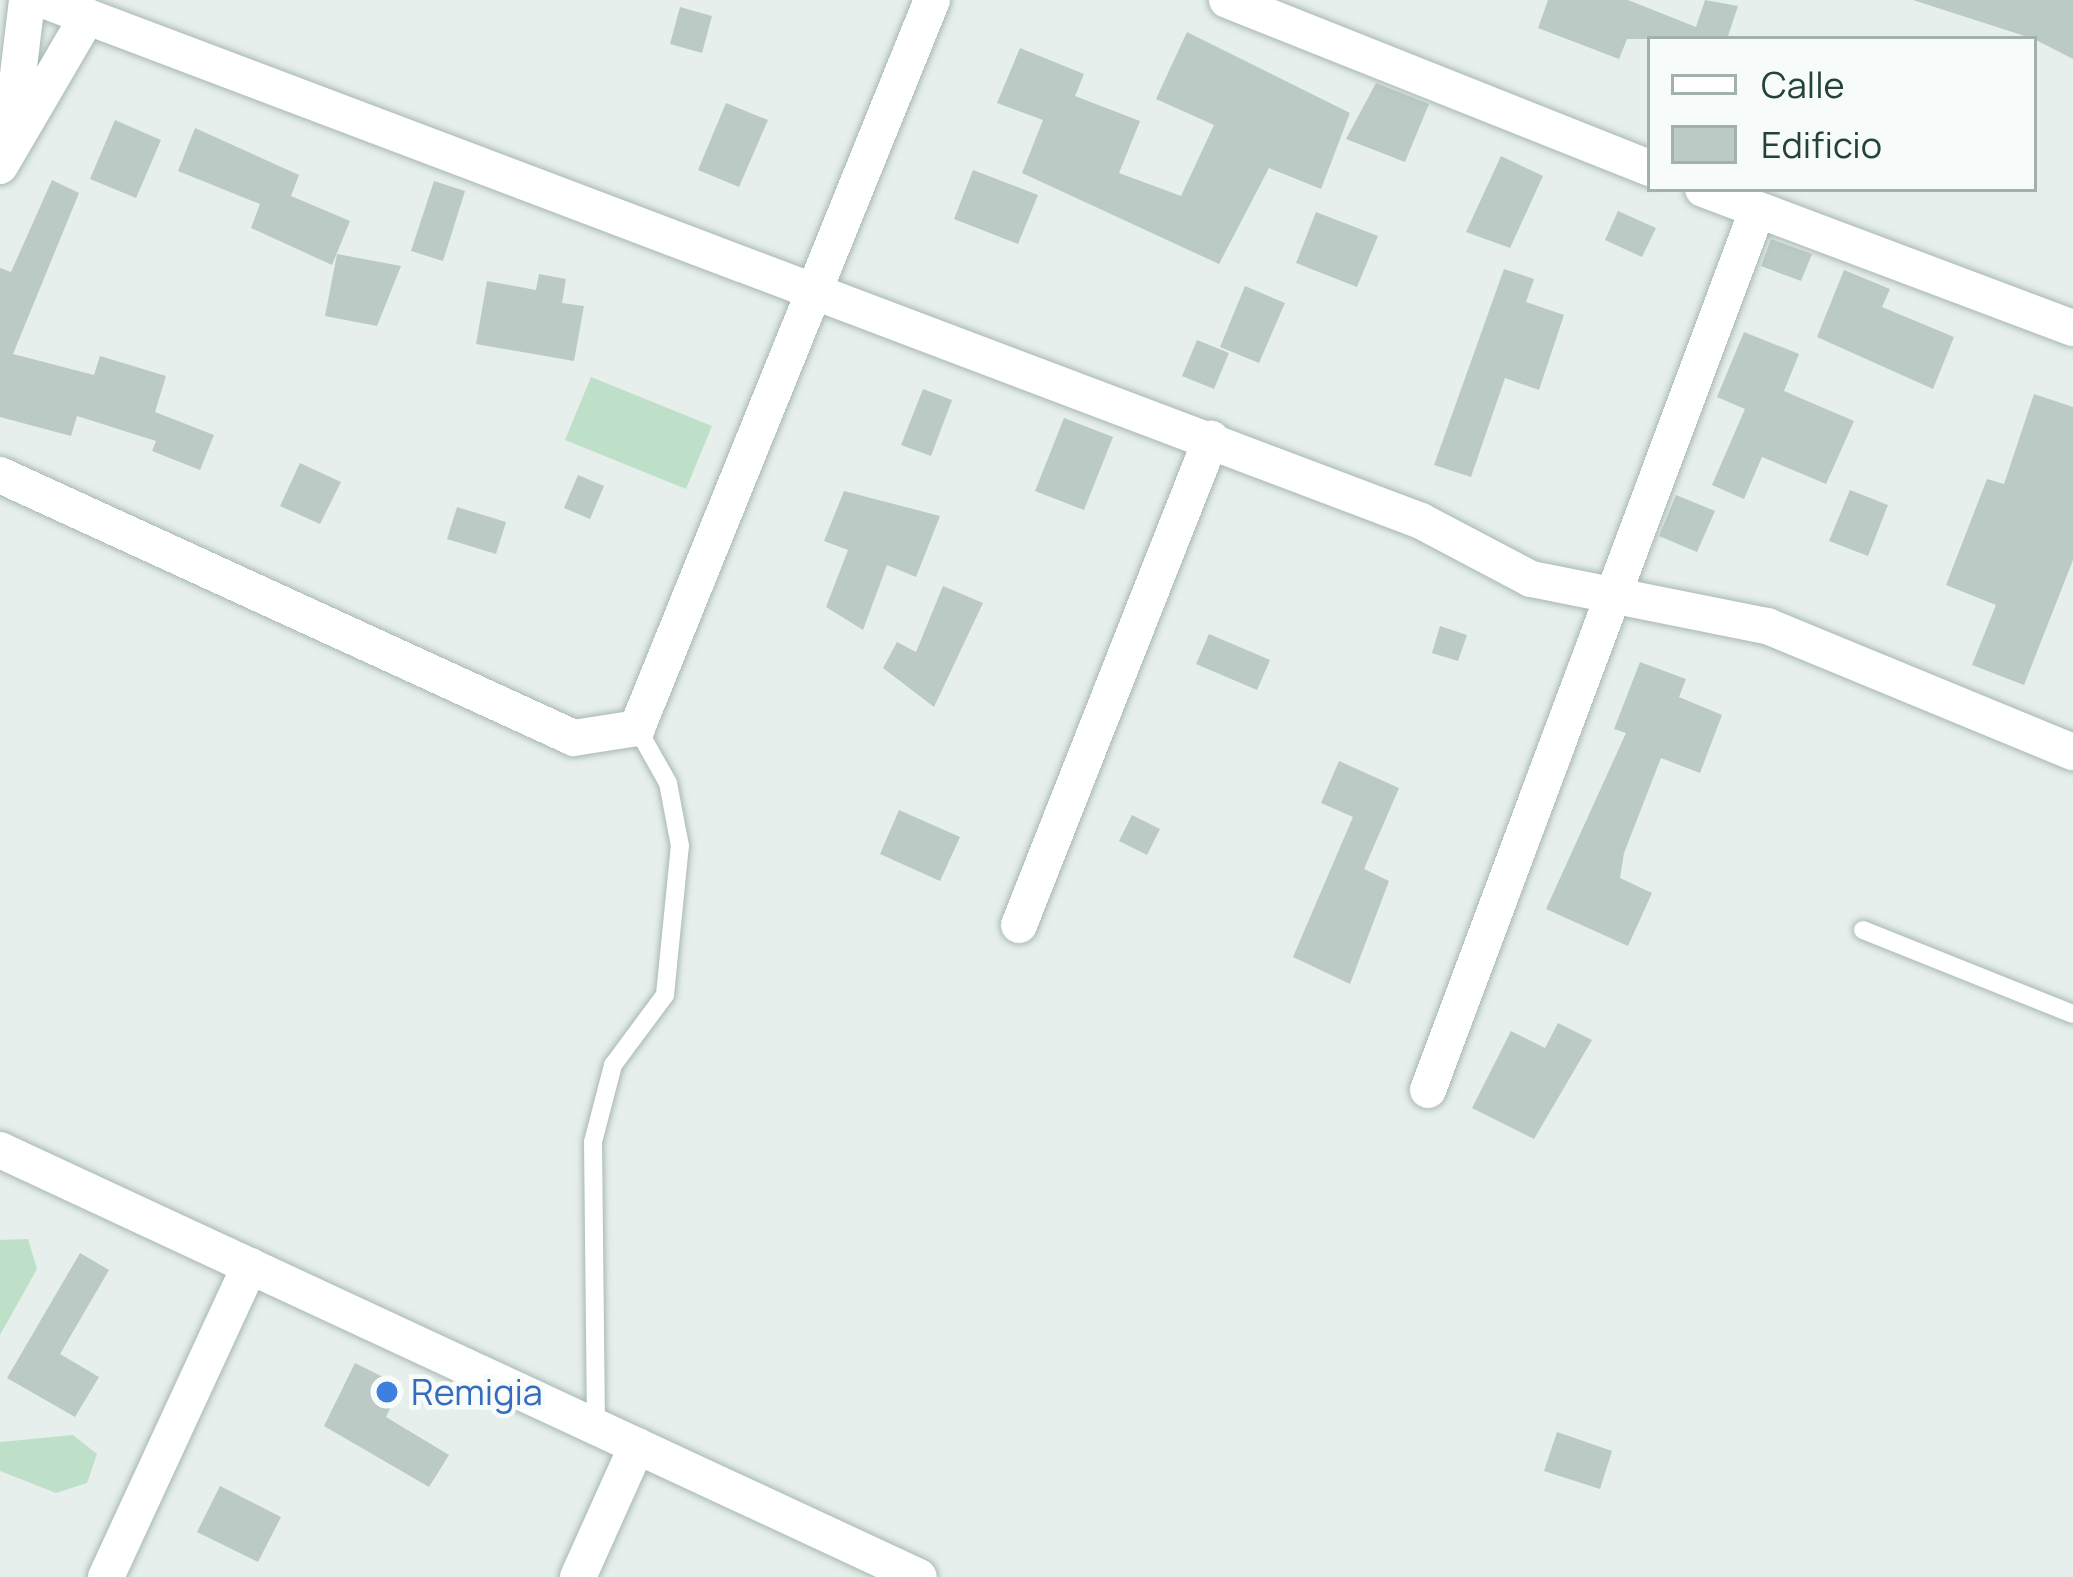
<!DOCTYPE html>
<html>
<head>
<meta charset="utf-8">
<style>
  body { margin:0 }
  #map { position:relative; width:2073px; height:1577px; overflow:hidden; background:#e6efeb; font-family:Manrope,sans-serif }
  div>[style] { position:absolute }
  .green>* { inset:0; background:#bfe0c8 }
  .building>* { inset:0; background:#bbcac4 }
  .roads { filter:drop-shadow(0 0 3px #a8b8b2) drop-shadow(0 0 3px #a8b8b2) }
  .service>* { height:18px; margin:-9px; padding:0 9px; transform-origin:9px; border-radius:9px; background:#fff }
  .minor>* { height:36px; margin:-18px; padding:0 18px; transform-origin:18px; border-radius:18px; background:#fff }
  .dots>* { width:33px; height:33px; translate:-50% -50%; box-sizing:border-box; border:6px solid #f7fbf9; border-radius:50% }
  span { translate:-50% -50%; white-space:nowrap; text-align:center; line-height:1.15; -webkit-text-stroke:9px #f7fbf9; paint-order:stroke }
  .shop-label { font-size:36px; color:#366cbe }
  .left { translate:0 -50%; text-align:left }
  .legend { position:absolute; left:1647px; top:36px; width:390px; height:156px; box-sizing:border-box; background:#f7fbf9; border:3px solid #a3b1ad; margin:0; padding:15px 21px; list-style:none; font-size:36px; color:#24423a }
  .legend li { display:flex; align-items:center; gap:24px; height:60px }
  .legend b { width:60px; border:3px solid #a3b1ad }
</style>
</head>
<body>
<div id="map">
  <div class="green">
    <i style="clip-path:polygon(591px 377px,712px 426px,686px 489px,565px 440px)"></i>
    <i style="clip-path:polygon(28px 1239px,37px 1269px,0 1335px,0 1240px)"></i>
    <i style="clip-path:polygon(73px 1435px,97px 1454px,87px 1483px,56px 1493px,0 1471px,0 1442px)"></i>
  </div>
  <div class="building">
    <i style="clip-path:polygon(1548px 0,1628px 0,1696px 27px,1705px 0,1738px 6px,1727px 39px,1627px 39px,1619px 59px,1538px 28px)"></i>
    <i style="clip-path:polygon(1913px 0,2073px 0,2073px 59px,2034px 39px)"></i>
    <i style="clip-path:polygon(680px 7px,712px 16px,702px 53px,670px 44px)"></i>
    <i style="clip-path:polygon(1187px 32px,1350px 113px,1321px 189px,1269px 168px,1219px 264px,1022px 173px,1043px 120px,997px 103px,1020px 48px,1084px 74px,1075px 96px,1140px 121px,1119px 173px,1181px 196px,1214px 125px,1156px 99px)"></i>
    <i style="clip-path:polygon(1376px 83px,1429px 104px,1405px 162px,1346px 139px)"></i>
    <i style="clip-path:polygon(726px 103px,768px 120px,739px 187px,698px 170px)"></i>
    <i style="clip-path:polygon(115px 120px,161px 140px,136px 198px,90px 179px)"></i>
    <i style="clip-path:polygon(195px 128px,299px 175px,291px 196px,350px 221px,332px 265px,251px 228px,260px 204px,178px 171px)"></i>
    <i style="clip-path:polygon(1501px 156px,1543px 176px,1510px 248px,1466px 232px)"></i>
    <i style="clip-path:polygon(973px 170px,1038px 195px,1018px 244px,954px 219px)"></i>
    <i style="clip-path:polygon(52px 180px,79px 193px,13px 354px,94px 375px,100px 356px,166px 376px,155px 412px,214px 435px,200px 470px,152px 451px,156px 441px,77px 416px,71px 436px,0 417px,0 268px,11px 272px)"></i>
    <i style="clip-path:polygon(434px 181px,465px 191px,443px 261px,411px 251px)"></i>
    <i style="clip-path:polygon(1618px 211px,1656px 228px,1642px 257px,1605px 240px)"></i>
    <i style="clip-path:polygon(1316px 212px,1378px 236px,1357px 287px,1296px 263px)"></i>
    <i style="clip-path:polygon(1771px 239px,1812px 254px,1801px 281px,1761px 266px)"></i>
    <i style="clip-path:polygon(337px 254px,401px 266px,377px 326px,325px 316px)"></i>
    <i style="clip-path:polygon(1504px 269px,1534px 279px,1526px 302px,1564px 315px,1539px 390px,1505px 378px,1471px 477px,1434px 465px)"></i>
    <i style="clip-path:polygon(1844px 270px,1890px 289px,1882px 307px,1954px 337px,1933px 389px,1817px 337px)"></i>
    <i style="clip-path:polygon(539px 274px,566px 279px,562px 303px,584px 306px,574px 361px,476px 344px,487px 281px,536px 290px)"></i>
    <i style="clip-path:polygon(1245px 286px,1285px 303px,1259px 363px,1220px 347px)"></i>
    <i style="clip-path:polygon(1744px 332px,1799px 354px,1784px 391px,1854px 421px,1826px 484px,1762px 457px,1744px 499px,1712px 485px,1745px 409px,1717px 397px)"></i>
    <i style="clip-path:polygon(1197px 340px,1229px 353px,1214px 389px,1182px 376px)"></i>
    <i style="clip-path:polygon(923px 389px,952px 400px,931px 456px,901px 445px)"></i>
    <i style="clip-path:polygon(2034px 394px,2073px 407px,2073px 560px,2024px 685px,1972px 665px,1996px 605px,1946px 585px,1987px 479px,2004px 484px)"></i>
    <i style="clip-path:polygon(1064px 418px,1113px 437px,1084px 510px,1035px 491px)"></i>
    <i style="clip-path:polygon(300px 463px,341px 482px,320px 524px,280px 506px)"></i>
    <i style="clip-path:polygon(578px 475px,604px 486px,590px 519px,564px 508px)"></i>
    <i style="clip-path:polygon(1850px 490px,1888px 505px,1868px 556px,1829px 541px)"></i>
    <i style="clip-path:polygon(844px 491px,940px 516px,916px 577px,887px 565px,863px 630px,826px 607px,848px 550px,824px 541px)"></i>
    <i style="clip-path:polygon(1676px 495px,1715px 511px,1697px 552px,1659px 536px)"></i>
    <i style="clip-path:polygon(457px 507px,506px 522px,496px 554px,447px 539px)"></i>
    <i style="clip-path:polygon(943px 586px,983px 603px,934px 707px,883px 668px,897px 642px,916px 652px)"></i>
    <i style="clip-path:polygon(1440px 626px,1467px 635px,1458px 661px,1432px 653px)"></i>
    <i style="clip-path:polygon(1209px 634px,1270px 660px,1257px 690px,1196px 664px)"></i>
    <i style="clip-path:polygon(1640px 662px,1686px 679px,1679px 697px,1722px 715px,1700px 773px,1661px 758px,1624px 853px,1620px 878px,1652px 893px,1628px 946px,1546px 909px,1626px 733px,1614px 729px)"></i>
    <i style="clip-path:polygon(1339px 761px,1399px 788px,1364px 869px,1389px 881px,1350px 984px,1293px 957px,1353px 817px,1321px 803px)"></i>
    <i style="clip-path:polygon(899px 810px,960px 837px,940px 881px,880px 854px)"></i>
    <i style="clip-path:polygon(1132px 815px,1160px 829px,1147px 855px,1119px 841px)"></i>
    <i style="clip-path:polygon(1558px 1023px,1592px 1040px,1534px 1139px,1472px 1108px,1511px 1031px,1545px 1048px)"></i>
    <i style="clip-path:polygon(80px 1253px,109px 1270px,60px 1354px,99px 1377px,75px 1417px,7px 1378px)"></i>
    <i style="clip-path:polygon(355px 1363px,401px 1386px,386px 1417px,449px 1455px,429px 1487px,324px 1426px)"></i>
    <i style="clip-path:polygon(1557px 1432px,1612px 1451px,1600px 1489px,1544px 1471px)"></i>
    <i style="clip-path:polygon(220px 1486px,281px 1517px,258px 1562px,197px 1532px)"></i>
  </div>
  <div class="roads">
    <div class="service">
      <i style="left:1863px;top:930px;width:226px;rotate:21.8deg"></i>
      <i style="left:596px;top:1427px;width:285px;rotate:-90.6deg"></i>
      <i style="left:593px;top:1142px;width:80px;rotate:-75.4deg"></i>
      <i style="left:613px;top:1065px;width:87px;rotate:-53.4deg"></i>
      <i style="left:665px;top:995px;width:150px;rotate:-84.3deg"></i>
      <i style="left:680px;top:846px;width:64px;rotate:-100.8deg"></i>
      <i style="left:668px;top:783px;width:63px;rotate:-119.4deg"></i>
    </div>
    <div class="minor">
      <i style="left:43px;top:0;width:1473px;rotate:20.71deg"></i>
      <i style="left:1421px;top:521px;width:124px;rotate:27.8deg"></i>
      <i style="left:1531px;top:579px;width:241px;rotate:11.3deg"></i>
      <i style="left:1767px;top:626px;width:331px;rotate:22.4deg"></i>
      <i style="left:1227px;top:0;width:455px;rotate:21.7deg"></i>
      <i style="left:10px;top:141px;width:142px;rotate:-83.1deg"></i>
      <i style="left:0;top:166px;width:173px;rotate:-59.7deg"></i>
      <i style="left:1703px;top:189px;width:395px;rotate:20.6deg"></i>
      <i style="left:0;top:475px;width:631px;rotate:24.62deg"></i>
      <i style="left:574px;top:738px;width:64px;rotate:-9deg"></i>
      <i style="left:637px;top:728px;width:785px;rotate:-67.94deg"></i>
      <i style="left:1019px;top:925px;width:523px;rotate:-68.44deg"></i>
      <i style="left:1428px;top:1090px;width:939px;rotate:-69.48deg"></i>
      <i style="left:0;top:1150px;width:1013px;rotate:24.92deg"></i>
      <i style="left:106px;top:1577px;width:343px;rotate:-65.2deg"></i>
      <i style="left:578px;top:1577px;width:144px;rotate:-65.8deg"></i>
    </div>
  </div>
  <div class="dots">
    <i style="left:387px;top:1392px;background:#3f7fe0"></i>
  </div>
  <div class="shop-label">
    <span class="left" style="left:411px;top:1392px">Remigia</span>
  </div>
  <ul class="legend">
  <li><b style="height:15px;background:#fff"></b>Calle</li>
  <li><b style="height:33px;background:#bbcac4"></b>Edificio</li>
  </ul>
</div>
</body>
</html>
